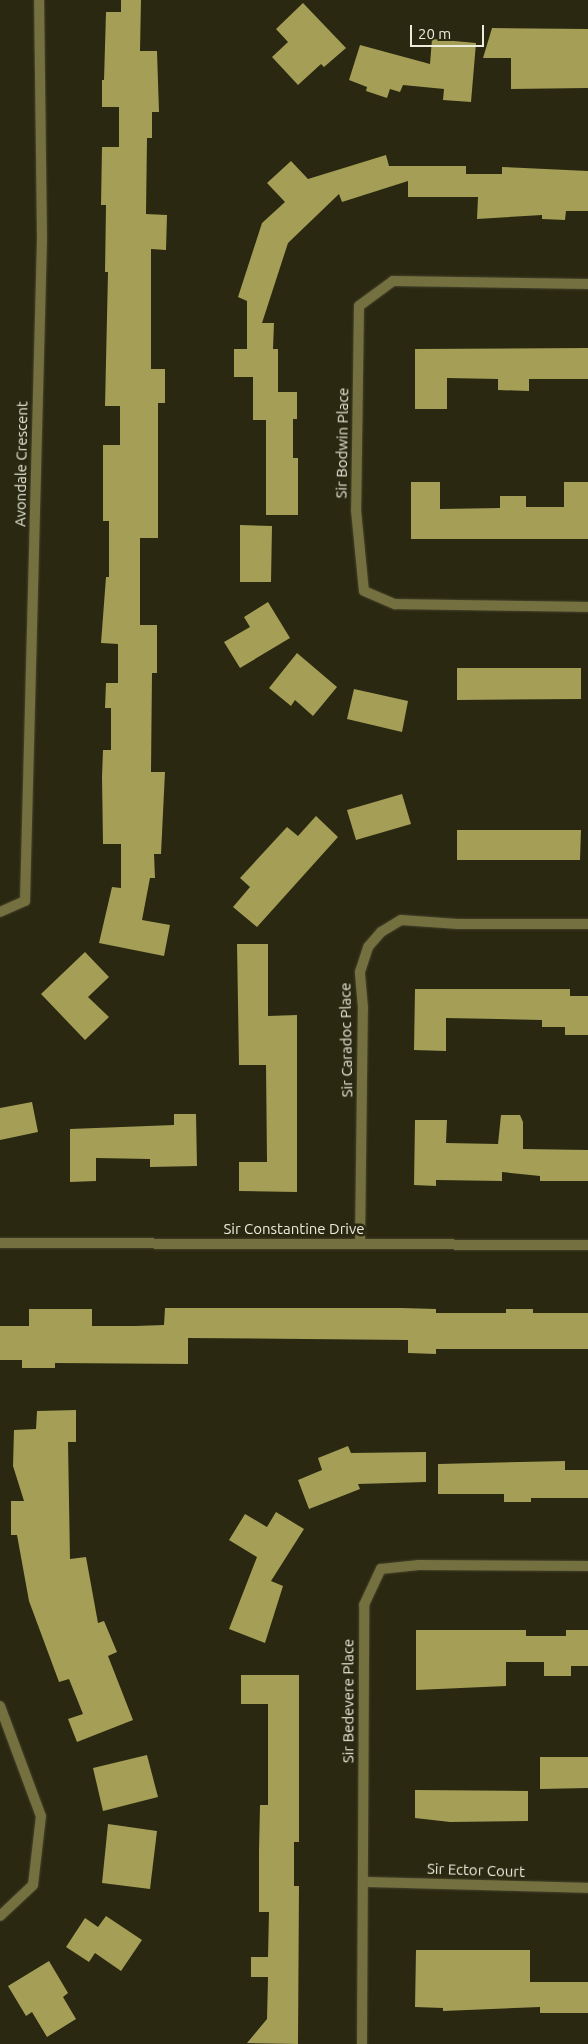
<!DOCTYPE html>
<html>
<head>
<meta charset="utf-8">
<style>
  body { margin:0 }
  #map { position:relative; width:588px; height:2044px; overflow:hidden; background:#2a2810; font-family:Ubuntu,sans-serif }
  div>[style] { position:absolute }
  .building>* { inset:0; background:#a49e57 }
  .roads { filter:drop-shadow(0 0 1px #45432d) drop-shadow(0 0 1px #45432d) }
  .street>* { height:10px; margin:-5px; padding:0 5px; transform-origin:5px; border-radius:5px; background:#74703f }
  span { translate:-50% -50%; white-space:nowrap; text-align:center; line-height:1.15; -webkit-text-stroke:5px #2a2810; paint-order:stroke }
  .street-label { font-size:15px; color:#ececdd }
  .scale { position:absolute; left:410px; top:25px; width:74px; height:22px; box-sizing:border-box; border:2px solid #ececdd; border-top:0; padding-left:6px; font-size:15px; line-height:18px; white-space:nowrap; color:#ececdd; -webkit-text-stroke:4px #2a2810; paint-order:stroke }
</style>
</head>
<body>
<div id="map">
  <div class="building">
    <i style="clip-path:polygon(121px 0,141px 0,140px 51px,157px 51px,159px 112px,152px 112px,152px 138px,147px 138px,146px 214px,167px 215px,166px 250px,151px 249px,151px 369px,165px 369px,165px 403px,158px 403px,158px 538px,140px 538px,140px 625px,157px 625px,157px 673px,152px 673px,151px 772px,165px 772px,161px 854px,154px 854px,155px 878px,150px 878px,142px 920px,170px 925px,164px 956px,99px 943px,112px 887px,121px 888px,121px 844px,103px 844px,102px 777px,103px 750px,111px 750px,111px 708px,105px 708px,106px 683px,118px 683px,118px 644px,101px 643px,106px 577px,109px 577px,109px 521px,103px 521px,103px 445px,120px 445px,120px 406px,105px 406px,108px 272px,105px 272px,106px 205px,101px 205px,102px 147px,119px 147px,119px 107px,102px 107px,102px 80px,104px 80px,106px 12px,121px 12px)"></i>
    <i style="clip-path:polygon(303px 3px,346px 48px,324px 67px,321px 64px,298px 85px,272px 57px,288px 42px,276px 29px)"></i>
    <i style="clip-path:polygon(492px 28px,588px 29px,588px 88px,511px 89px,511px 58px,483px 58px)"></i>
    <i style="clip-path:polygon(432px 39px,476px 43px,471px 102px,443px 100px,444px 89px,403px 85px,400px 92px,390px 89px,387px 98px,366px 91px,367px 87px,349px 80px,360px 45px,430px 64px)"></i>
    <i style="clip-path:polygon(386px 155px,389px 166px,466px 166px,466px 174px,502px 174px,502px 167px,588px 171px,588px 211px,566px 211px,565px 220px,542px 219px,542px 215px,477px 219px,478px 197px,408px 197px,408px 181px,342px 202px,339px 194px,288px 243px,262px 323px,274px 323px,273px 349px,278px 349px,278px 392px,297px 392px,297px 419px,293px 419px,293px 458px,298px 458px,298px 515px,266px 515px,266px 420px,253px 420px,253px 377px,234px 377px,234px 349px,247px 349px,247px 301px,238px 297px,262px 223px,285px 202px,267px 183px,291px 161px,308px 179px)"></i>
    <i style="clip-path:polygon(588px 348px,588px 379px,529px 379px,529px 391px,498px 390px,498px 379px,447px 378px,447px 409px,415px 409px,415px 349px)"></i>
    <i style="clip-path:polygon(411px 482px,440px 482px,440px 509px,500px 508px,500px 496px,526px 496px,526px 507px,564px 507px,564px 482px,588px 482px,588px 539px,411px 539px)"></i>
    <i style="clip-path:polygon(240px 525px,272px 526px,271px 582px,240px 582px)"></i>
    <i style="clip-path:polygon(268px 602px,290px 638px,240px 668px,224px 642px,250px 627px,244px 617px)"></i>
    <i style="clip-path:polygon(297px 653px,337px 687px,313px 716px,295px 700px,291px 706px,269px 688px)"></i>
    <i style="clip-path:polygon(457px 668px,581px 668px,581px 699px,457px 700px)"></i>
    <i style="clip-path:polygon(354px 689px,408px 701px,402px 732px,347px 719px)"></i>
    <i style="clip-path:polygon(402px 794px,411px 824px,356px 840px,347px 810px)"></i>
    <i style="clip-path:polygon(316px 816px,338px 837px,257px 927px,233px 907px,250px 887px,240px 878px,287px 827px,298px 836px)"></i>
    <i style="clip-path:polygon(457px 830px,581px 830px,580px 860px,457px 860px)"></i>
    <i style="clip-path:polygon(237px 944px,268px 944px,268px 1016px,297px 1015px,297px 1192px,239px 1191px,239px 1162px,267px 1162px,266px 1065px,239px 1065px)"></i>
    <i style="clip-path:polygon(85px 952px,109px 977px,88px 997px,109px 1017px,85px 1040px,41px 994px)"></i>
    <i style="clip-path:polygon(415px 989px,570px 989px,570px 996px,588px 996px,588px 1035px,565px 1035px,565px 1027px,542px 1027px,542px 1020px,446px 1018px,446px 1051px,414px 1050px)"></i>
    <i style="clip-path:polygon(32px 1102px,38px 1132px,0 1140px,0 1108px)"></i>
    <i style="clip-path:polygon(174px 1114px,196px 1114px,197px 1166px,150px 1167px,150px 1159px,96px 1158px,96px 1181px,70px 1182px,70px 1129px,174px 1125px)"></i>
    <i style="clip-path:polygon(501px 1115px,520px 1115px,523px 1122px,523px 1149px,588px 1150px,588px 1181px,540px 1181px,540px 1176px,502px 1172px,502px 1181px,436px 1180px,436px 1186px,414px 1185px,415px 1120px,447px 1120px,446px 1143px,498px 1144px)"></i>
    <i style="clip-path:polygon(165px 1308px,402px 1308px,436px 1309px,436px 1313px,506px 1313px,506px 1309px,533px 1309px,533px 1313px,588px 1313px,588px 1349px,436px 1349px,436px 1354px,408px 1353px,408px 1340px,188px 1338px,188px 1364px,55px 1363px,55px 1368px,22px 1368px,22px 1360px,0 1360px,0 1326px,29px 1326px,29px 1309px,92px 1309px,92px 1326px,135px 1326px,164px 1325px)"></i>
    <i style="clip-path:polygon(76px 1410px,76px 1442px,68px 1442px,70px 1559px,86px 1557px,98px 1623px,104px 1621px,117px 1652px,108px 1656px,133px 1720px,77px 1742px,68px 1719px,83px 1714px,69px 1679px,59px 1682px,29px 1601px,17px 1535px,11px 1535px,11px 1501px,24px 1501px,13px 1466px,14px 1430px,36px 1429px,37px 1411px)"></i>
    <i style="clip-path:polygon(348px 1446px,351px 1453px,426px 1452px,426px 1482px,358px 1484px,360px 1489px,309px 1509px,298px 1480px,322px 1470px,318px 1458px)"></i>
    <i style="clip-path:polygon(565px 1461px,565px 1470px,588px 1470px,588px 1498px,531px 1498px,531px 1502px,504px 1502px,504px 1494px,438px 1494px,438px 1464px)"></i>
    <i style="clip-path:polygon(276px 1512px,304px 1529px,271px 1581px,283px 1586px,265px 1643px,229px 1629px,257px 1557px,229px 1540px,245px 1514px,267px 1527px)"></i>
    <i style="clip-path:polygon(416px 1630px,526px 1630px,526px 1636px,566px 1636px,566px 1630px,588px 1630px,588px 1666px,571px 1666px,571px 1676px,544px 1676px,544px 1662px,506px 1662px,506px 1686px,416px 1690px)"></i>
    <i style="clip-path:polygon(241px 1675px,299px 1675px,299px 1842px,294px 1842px,294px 1886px,299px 1886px,298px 2044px,247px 2043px,267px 2019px,268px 1977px,251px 1977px,251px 1957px,268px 1957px,269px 1912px,259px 1912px,259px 1851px,260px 1805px,268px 1805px,268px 1704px,241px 1704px)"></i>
    <i style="clip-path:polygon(147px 1755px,158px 1797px,103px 1811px,93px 1768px)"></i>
    <i style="clip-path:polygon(540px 1757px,588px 1757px,588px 1788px,540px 1789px)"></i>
    <i style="clip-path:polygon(415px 1790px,528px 1791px,528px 1821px,450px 1822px,415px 1818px)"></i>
    <i style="clip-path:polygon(108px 1824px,157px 1831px,150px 1889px,102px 1883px)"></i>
    <i style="clip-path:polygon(106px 1916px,142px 1940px,121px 1971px,95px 1953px,89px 1962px,66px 1947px,85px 1918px,98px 1927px)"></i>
    <i style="clip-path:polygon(416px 1950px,530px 1950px,530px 1982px,588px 1982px,588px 2013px,540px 2013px,540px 2007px,443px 2011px,443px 2008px,415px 2007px)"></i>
    <i style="clip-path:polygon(49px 1961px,68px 1993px,63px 1997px,76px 2019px,47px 2037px,32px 2012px,26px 2016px,8px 1986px)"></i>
  </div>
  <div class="roads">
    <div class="street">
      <i style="left:588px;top:284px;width:195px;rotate:-179.1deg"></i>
      <i style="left:393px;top:281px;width:42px;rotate:143.7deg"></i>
      <i style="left:359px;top:306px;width:204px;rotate:90.8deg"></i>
      <i style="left:356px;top:510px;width:81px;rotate:84.4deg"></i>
      <i style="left:364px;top:591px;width:34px;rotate:23deg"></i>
      <i style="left:395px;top:604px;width:193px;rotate:0.9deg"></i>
      <i style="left:0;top:912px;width:27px;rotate:-24deg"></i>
      <i style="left:25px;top:901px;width:662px;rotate:-88.53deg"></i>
      <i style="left:42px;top:239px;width:239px;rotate:-90.7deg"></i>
      <i style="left:0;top:1243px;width:588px;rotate:0.19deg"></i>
      <i style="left:360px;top:1244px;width:236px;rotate:-89.3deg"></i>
      <i style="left:363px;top:1008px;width:36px;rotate:-95deg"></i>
      <i style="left:360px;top:972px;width:26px;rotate:-72deg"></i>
      <i style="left:368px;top:947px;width:20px;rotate:-49deg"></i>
      <i style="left:381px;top:932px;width:23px;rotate:-31deg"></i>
      <i style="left:401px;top:920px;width:57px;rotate:4deg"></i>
      <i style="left:458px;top:924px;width:130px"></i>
      <i style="left:0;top:1706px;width:117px;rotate:69.6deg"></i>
      <i style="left:41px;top:1816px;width:69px;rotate:96.6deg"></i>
      <i style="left:33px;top:1885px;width:45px;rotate:136.8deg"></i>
      <i style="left:363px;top:1882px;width:225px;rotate:1.5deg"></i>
      <i style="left:362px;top:2044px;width:439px;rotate:-89.7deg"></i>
      <i style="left:364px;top:1605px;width:40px;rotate:-65deg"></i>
      <i style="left:381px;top:1569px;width:38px;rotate:-6deg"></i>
      <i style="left:419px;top:1565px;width:169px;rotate:0.3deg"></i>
    </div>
  </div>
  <div class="street-label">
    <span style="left:342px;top:443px;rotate:-89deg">Sir Bodwin Place</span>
    <span style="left:21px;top:464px;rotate:-89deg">Avondale Crescent</span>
    <span style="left:346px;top:1040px;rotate:-91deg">Sir Caradoc Place</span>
    <span style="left:294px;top:1229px">Sir Constantine Drive</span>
    <span style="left:348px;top:1701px;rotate:-90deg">Sir Bedevere Place</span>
    <span style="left:476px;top:1870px;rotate:2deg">Sir Ector Court</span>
  </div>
  <div class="scale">20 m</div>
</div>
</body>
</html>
